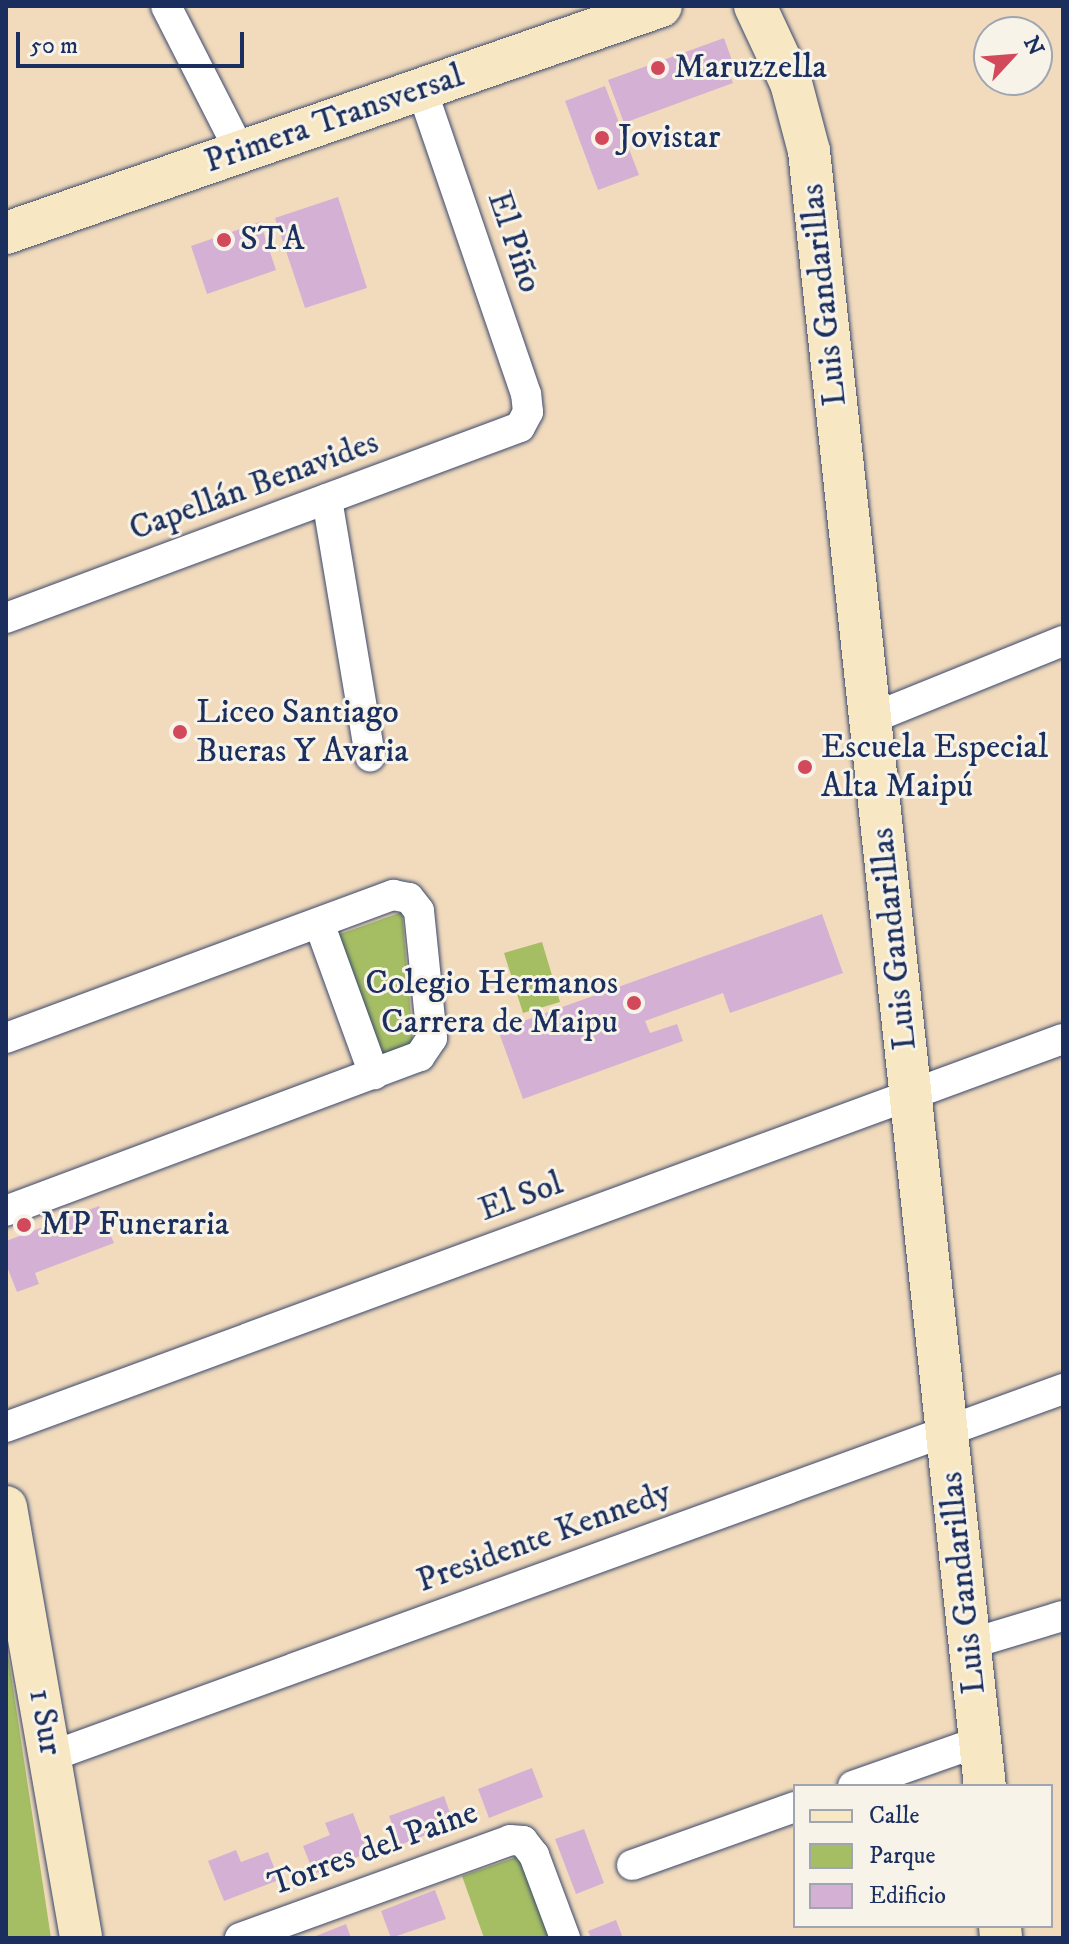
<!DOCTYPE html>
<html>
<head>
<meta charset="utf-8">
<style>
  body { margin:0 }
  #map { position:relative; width:1069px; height:1944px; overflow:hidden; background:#f2dbbd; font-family:"IM FELL DW Pica",serif }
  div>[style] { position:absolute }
  .green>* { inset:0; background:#a5be64 }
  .building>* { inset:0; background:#d4b1d4 }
  .roads { filter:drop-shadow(0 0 2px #3b496c) drop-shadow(0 0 2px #3b496c) }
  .street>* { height:30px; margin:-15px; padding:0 15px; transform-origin:15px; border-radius:15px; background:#fff }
  .secondary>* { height:42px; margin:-21px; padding:0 21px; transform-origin:21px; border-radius:21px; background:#f7e8c3 }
  .dots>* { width:22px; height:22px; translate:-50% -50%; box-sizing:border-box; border:4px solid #f7f3e8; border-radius:50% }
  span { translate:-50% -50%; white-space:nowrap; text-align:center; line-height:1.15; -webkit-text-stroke:6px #f7f3e8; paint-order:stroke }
  .poi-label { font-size:34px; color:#1b2f5e }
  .left { translate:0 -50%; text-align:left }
  .right { translate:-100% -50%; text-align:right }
  .street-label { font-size:34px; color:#1b2f5e }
  .frame { position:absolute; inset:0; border:8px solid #1b2f5e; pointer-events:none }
  .legend { position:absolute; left:793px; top:1784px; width:260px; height:144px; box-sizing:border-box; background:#f7f3e8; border:2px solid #9fa5b1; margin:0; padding:10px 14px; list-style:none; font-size:24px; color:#1b2f5e }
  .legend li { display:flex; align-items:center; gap:16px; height:40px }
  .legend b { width:40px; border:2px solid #9fa5b1 }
  .north { position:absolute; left:973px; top:16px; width:80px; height:80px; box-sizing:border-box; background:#f7f3e8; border:2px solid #9fa5b1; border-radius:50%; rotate:64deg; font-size:22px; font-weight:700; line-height:32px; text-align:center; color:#1b2f5e }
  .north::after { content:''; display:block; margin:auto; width:28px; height:36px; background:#d1495b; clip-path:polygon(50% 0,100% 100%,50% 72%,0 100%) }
  .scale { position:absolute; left:16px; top:32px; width:228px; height:36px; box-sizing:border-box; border:4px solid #1b2f5e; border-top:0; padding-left:10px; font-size:24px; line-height:28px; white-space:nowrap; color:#1b2f5e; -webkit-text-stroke:6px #f7f3e8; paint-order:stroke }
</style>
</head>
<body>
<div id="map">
  <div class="green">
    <i style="clip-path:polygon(402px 912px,414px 1051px,377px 1065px,332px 937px)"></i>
    <i style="clip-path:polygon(542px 942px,560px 1002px,523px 1013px,504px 953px)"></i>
    <i style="clip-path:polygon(6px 1655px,8px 1655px,51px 1938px,6px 1938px)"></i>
    <i style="clip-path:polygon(525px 1854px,554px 1938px,484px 1938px,462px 1876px)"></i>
  </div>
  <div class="building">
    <i style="clip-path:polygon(724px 38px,734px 66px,727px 68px,733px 83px,624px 123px,608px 80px)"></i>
    <i style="clip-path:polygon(605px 86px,639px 175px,598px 190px,565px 101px)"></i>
    <i style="clip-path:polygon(338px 197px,367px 288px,305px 308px,275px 218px)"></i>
    <i style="clip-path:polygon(260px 222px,276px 270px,207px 294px,191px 246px)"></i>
    <i style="clip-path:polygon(822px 914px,843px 973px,730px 1013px,723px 993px,645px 1021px,650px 1033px,677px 1024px,683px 1041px,523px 1099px,498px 1030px)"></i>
    <i style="clip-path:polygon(99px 1206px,114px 1243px,35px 1273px,39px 1284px,17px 1292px,6px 1264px,6px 1241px)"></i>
    <i style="clip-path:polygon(532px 1768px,543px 1797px,489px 1818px,478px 1789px)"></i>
    <i style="clip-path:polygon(444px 1796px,454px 1824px,400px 1845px,389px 1816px)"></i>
    <i style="clip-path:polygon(353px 1813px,368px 1853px,314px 1874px,303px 1846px,330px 1835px,325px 1823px)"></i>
    <i style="clip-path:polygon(584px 1829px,604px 1883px,576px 1894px,555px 1839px)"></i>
    <i style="clip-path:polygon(236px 1850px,241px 1862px,268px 1852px,279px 1880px,224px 1901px,208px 1861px)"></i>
    <i style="clip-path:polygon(435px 1890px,446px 1919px,391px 1938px,381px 1911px)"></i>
    <i style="clip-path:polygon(616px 1920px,623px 1938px,591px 1938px,588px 1931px)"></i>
    <i style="clip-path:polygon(346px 1924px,351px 1938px,311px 1938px)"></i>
  </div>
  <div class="roads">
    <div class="street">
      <i style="left:166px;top:6px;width:163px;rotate:63deg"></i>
      <i style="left:327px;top:499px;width:261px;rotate:80.5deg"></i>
      <i style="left:6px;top:618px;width:548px;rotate:-20.38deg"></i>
      <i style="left:520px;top:427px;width:17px;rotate:-62deg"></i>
      <i style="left:528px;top:412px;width:18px;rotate:-96deg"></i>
      <i style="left:526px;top:394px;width:324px;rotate:-108.9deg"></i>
      <i style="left:870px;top:719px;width:208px;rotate:-22deg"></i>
      <i style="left:319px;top:923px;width:161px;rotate:70deg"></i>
      <i style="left:6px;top:1038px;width:413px;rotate:-20.3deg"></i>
      <i style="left:393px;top:895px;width:16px;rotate:11deg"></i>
      <i style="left:409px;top:898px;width:16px;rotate:52deg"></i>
      <i style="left:419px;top:911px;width:128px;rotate:84.2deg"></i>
      <i style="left:432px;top:1038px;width:22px;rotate:124deg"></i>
      <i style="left:420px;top:1056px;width:442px;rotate:159.5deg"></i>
      <i style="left:6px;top:1427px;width:1126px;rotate:-20.16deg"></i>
      <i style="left:970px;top:1644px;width:97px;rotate:-16.8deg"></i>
      <i style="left:52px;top:1756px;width:1076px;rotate:-19.95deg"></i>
      <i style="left:853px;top:1786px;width:136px;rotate:-19.4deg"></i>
      <i style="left:632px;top:1865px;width:173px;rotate:-19.6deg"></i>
      <i style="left:240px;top:1938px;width:287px;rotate:-19.9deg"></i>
      <i style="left:510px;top:1840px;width:13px;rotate:4deg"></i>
      <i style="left:523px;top:1841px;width:18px;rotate:52deg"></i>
      <i style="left:534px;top:1855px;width:89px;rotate:69.5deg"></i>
    </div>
    <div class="secondary">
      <i style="left:755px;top:6px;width:85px;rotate:64.9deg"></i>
      <i style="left:791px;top:83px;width:70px;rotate:75.2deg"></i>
      <i style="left:809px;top:151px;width:1644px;rotate:83.86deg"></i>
      <i style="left:6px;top:233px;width:693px;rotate:-19.11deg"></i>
      <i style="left:6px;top:1507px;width:437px;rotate:80.1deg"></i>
      <i style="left:1000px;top:1926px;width:12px;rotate:85deg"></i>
    </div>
  </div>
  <div class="dots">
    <i style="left:658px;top:68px;background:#d1495b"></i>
    <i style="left:602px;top:138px;background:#d1495b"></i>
    <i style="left:224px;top:240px;background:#d1495b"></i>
    <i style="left:180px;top:732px;background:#d1495b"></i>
    <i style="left:805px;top:767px;background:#d1495b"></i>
    <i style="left:634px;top:1003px;background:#d1495b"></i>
    <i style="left:24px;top:1225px;background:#d1495b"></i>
  </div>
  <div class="poi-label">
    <span class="left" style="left:674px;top:68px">Maruzzella</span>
    <span class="left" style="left:618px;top:138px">Jovistar</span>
    <span class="left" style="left:240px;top:240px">STA</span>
    <span class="left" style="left:196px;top:732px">Liceo Santiago<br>Bueras Y Avaria</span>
    <span class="left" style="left:821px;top:767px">Escuela Especial<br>Alta Maipú</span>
    <span class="right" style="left:618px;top:1003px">Colegio Hermanos<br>Carrera de Maipu</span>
    <span class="left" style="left:40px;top:1225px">MP Funeraria</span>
  </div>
  <div class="street-label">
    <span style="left:334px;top:119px;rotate:-19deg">Primera Transversal</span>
    <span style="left:514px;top:242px;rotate:71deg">El Piño</span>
    <span style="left:824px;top:295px;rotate:-96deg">Luis Gandarillas</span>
    <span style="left:254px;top:486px;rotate:-20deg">Capellán Benavides</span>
    <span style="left:894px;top:939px;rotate:-96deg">Luis Gandarillas</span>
    <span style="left:521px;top:1197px;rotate:-20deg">El Sol</span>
    <span style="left:544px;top:1537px;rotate:-20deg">Presidente Kennedy</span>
    <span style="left:963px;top:1583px;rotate:-96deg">Luis Gandarillas</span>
    <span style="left:45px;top:1722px;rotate:80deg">1 Sur</span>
    <span style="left:373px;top:1849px;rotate:-20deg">Torres del Paine</span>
  </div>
  <div class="frame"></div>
  <ul class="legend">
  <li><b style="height:10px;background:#f7e8c3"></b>Calle</li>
  <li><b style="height:22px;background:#a5be64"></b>Parque</li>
  <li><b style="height:22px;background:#d4b1d4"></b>Edificio</li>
  </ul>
  <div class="north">N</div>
  <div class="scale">50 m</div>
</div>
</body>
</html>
